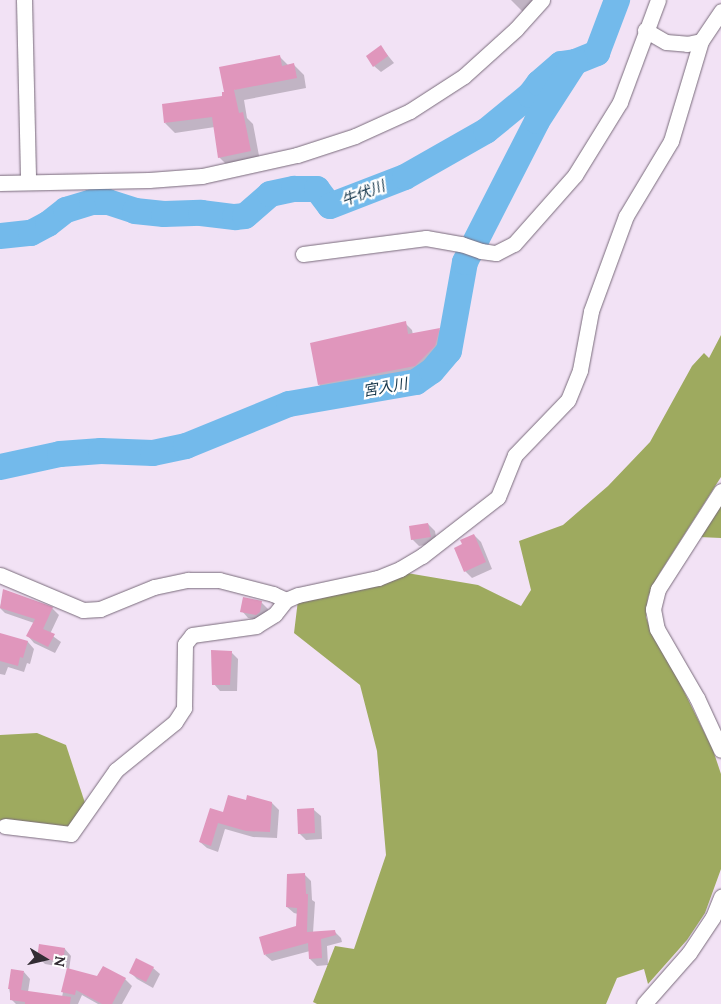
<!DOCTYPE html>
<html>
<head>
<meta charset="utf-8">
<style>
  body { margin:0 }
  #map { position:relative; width:721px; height:1004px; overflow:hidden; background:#f2e2f5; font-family:Lora,"Noto Sans JP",serif }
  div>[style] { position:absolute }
  .forest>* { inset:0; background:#9eaa5f }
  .shadow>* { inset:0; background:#0003 }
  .river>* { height:26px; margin:-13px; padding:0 13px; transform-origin:13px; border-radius:13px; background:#73baeb }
  .building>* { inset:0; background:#e096bc }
  .roads { filter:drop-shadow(0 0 1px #796b7b) drop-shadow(0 0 1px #796b7b) }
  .minor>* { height:15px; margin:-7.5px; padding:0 7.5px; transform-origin:7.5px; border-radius:7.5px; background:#fff }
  span { translate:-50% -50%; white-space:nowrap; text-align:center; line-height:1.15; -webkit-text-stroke:4.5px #fff; paint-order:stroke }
  .water-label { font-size:15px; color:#17374b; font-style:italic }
  .north { position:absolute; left:20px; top:934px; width:50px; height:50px; -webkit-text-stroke:4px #fff; paint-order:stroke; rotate:99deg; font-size:14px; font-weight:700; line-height:20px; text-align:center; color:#322c33 }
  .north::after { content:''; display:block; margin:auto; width:18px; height:22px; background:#322c33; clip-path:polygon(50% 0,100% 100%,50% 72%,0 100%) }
</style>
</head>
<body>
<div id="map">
  <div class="forest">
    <i style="clip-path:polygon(721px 335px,721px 477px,659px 574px,648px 597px,646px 617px,651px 631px,674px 671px,713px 750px,721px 774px,721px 869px,705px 913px,687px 940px,648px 984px,644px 969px,617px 978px,606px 1004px,317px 1004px,313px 1002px,335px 946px,354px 949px,386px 855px,377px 751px,360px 685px,294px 633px,298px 600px,319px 599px,369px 585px,401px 572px,478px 585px,521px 606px,531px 590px,519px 541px,563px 525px,608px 486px,650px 442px,692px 366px,704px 353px,709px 358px)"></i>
    <i style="clip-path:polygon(721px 501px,721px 538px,699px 537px)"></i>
    <i style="clip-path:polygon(37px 733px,66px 745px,86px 806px,66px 830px,0 820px,0 735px)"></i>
  </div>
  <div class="shadow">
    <i style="clip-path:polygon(511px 0,547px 0,523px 12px)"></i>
    <i style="clip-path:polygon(381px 47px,394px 63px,381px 72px,374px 66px)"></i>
    <i style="clip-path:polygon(280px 57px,289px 66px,294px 65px,304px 75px,306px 88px,244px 100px,247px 118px,253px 124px,260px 161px,229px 167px,219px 157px,215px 127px,175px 133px,165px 123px,224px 97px)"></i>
    <i style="clip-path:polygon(405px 323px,412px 330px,413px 335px,439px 329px,446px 336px,442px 353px,422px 373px,326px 392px,319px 385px)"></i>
    <i style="clip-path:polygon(428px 524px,435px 531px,437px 543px,419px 546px,412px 539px)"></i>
    <i style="clip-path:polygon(474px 535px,481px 542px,492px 569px,472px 578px,465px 571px,464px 545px)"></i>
    <i style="clip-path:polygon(4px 590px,52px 608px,59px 615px,50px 634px,61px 642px,55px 653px,34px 643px,28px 636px,34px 623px,5px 613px,0 608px)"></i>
    <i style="clip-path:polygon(261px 602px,268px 609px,267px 619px,263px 621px,248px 618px,242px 611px)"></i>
    <i style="clip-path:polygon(0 634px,28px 642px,34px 649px,30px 664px,27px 663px,24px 672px,8px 667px,5px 675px,0 674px)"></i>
    <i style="clip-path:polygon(231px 652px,238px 659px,237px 691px,220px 691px,214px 684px)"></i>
    <i style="clip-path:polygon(246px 801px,272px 803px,279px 810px,277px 838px,253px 837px,225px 829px,218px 852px,207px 848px,200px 842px,224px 813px)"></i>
    <i style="clip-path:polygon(314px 810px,321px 816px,322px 839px,306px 840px,299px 833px)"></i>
    <i style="clip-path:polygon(304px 874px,311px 881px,312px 900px,315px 902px,313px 933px,334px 931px,341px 938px,342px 942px,327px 946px,328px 965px,317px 966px,310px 959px,310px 951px,272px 961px,265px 955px,297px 927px,298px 914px,294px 913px,287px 907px)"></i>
    <i style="clip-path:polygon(65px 949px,71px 956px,69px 970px,98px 977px,125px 979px,132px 986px,122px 1004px,98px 1004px,82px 995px,78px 1004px,16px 1004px,11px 999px,9px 988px,24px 972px,30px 979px,28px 992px,62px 997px,68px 968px,45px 964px,38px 957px)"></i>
    <i style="clip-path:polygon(153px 968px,160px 974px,153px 988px,137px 979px,130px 972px)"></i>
  </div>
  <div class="river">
    <i style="left:0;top:236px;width:31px;rotate:-6deg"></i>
    <i style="left:31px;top:233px;width:19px;rotate:-28deg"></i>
    <i style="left:48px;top:224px;width:23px;rotate:-38deg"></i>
    <i style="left:66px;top:210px;width:27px;rotate:-17deg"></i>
    <i style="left:92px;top:202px;width:16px"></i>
    <i style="left:108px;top:202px;width:28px;rotate:18deg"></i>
    <i style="left:135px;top:211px;width:29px;rotate:6deg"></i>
    <i style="left:164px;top:214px;width:37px;rotate:-2deg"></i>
    <i style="left:201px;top:213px;width:34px;rotate:7deg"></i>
    <i style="left:235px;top:217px;width:10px;rotate:-6deg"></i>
    <i style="left:245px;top:216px;width:33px;rotate:-41deg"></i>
    <i style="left:270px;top:194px;width:25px;rotate:-12deg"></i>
    <i style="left:294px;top:189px;width:23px"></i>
    <i style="left:317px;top:189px;width:21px;rotate:53deg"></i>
    <i style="left:330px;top:206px;width:80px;rotate:-21.1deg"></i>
    <i style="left:405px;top:177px;width:93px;rotate:-29.6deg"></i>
    <i style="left:486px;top:131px;width:57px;rotate:-39.3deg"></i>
    <i style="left:530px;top:95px;width:15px;rotate:-53deg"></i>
    <i style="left:539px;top:83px;width:29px;rotate:-41deg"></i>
    <i style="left:561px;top:64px;width:14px;rotate:-8deg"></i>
    <i style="left:575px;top:62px;width:24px;rotate:-22deg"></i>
    <i style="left:597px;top:53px;width:57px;rotate:-69.3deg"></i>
    <i style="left:0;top:467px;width:61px;rotate:-12.2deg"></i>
    <i style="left:60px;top:454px;width:41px;rotate:-4.2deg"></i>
    <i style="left:101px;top:451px;width:52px;rotate:2.2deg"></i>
    <i style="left:153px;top:453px;width:34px;rotate:-12deg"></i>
    <i style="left:186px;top:446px;width:111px;rotate:-22.2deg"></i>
    <i style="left:289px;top:404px;width:129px;rotate:-9.8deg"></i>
    <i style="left:416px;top:382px;width:19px;rotate:-35deg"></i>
    <i style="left:432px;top:371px;width:26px;rotate:-50deg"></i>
    <i style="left:449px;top:351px;width:90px;rotate:-79.8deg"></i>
    <i style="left:465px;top:262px;width:158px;rotate:-62.9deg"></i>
    <i style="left:537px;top:121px;width:70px;rotate:-57.2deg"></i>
  </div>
  <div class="building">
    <i style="clip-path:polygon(381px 45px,388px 56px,373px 67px,366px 56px)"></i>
    <i style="clip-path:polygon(280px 55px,282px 66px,294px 63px,297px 78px,234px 90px,239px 113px,243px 112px,251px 151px,218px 158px,212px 117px,164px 123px,162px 104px,222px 96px,222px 92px,224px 92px,219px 67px)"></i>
    <i style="clip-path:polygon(406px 321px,408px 334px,440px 328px,435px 346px,415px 366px,318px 385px,310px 343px)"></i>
    <i style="clip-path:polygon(428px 523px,431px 537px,411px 540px,409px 526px)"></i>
    <i style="clip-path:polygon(474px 534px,486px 562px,464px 572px,454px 548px,462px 544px,460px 540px)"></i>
    <i style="clip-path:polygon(3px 589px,53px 607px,43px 629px,55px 634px,48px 647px,26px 636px,35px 619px,0 608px)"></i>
    <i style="clip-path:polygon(243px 597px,262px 601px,260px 612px,256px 615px,240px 612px)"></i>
    <i style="clip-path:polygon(0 633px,28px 641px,23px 658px,20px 657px,18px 666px,0 661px)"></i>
    <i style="clip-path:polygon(211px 650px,232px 651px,230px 685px,212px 685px)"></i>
    <i style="clip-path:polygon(228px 795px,246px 800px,247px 795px,272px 802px,270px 832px,246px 831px,218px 823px,211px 846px,199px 842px,210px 808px,223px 812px)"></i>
    <i style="clip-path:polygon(314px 808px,315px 833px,298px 834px,297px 809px)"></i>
    <i style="clip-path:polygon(305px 873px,306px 894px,308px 894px,307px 932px,335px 930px,336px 935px,321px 939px,322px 958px,309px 959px,308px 943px,264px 955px,259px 937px,296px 926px,297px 908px,286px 907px,287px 874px)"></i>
    <i style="clip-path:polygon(39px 944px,65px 948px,63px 962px,37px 958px)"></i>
    <i style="clip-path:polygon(136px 958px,154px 967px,146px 982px,129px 973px)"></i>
    <i style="clip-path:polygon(103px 966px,126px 978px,112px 1004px,102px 1004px,76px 990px,75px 995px,61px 992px,67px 968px,97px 976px)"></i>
    <i style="clip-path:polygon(11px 969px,24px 971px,21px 990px,71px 997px,70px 1004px,25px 1004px,25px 1002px,10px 1000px,10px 989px,8px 989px)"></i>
  </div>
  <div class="roads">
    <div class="minor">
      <i style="left:24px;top:0;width:181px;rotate:88.7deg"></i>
      <i style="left:645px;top:30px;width:24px;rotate:30deg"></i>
      <i style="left:666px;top:42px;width:21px;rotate:5deg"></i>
      <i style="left:687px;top:44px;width:14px;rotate:-12deg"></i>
      <i style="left:0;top:183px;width:149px;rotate:-1.2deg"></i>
      <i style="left:149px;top:180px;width:53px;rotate:-4.3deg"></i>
      <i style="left:202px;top:176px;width:97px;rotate:-12.5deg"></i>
      <i style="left:297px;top:155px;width:61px;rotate:-18.1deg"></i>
      <i style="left:355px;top:136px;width:60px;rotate:-24.4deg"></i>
      <i style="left:410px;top:111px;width:64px;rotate:-32.9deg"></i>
      <i style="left:464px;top:76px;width:70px;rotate:-42.1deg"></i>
      <i style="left:516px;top:29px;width:39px;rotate:-48deg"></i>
      <i style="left:303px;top:254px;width:124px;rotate:-7.4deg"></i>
      <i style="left:426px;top:238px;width:36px;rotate:10deg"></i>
      <i style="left:461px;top:244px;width:21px;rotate:19deg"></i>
      <i style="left:481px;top:251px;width:15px;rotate:8deg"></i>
      <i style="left:496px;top:253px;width:20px;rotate:-27deg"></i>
      <i style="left:514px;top:244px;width:92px;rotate:-48.5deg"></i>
      <i style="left:575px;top:175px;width:86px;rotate:-58.3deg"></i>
      <i style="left:620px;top:102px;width:109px;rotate:-69.6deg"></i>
      <i style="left:721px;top:491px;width:117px;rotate:122.7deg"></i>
      <i style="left:658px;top:589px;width:21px;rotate:104deg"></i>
      <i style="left:653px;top:609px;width:20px;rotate:79deg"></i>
      <i style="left:657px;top:629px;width:80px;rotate:59.9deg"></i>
      <i style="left:697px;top:698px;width:57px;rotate:65.2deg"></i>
      <i style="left:0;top:575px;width:90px;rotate:22.9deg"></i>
      <i style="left:83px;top:610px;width:17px;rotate:-3deg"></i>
      <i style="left:100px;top:609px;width:58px;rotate:-22.2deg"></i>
      <i style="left:154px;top:587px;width:35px;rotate:-12deg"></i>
      <i style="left:188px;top:580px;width:31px"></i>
      <i style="left:219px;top:580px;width:56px;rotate:14.5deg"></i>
      <i style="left:273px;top:594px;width:14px;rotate:25deg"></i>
      <i style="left:5px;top:826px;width:66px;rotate:6.9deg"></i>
      <i style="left:71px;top:834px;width:78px;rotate:-54.9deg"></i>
      <i style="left:116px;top:770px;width:76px;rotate:-39.1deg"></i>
      <i style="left:175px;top:722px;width:17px;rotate:-57deg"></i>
      <i style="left:184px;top:708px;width:64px;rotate:-89.1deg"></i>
      <i style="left:185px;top:644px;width:11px;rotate:-52deg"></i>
      <i style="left:192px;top:635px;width:65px;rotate:-8deg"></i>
      <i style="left:256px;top:626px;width:22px;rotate:-32deg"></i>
      <i style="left:275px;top:614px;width:18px;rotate:-52deg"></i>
      <i style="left:286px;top:600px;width:13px;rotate:-23deg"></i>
      <i style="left:298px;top:595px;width:82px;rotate:-12deg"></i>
      <i style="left:378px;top:578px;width:24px;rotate:-22deg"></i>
      <i style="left:400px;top:569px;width:26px;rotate:-31deg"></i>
      <i style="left:422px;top:556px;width:96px;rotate:-37.8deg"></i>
      <i style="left:498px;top:497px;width:45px;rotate:-68deg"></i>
      <i style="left:515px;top:455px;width:76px;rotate:-46.1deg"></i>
      <i style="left:568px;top:400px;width:32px;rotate:-68deg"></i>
      <i style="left:580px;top:370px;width:60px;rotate:-79.4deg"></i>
      <i style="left:591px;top:311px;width:101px;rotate:-69.8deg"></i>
      <i style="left:626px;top:216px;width:87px;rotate:-59deg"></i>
      <i style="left:671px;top:141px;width:104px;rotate:-73.3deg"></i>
      <i style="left:701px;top:41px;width:36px;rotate:-56deg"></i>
      <i style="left:644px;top:1004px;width:68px;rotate:-48.6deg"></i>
      <i style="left:689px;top:953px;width:43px;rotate:-56.3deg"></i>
      <i style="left:713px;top:917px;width:22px;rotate:-68deg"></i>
    </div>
  </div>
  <div class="water-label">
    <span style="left:363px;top:193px;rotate:-21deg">牛伏川</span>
    <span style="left:385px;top:387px;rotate:-10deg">宮入川</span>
  </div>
  <div class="north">N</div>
</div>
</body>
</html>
